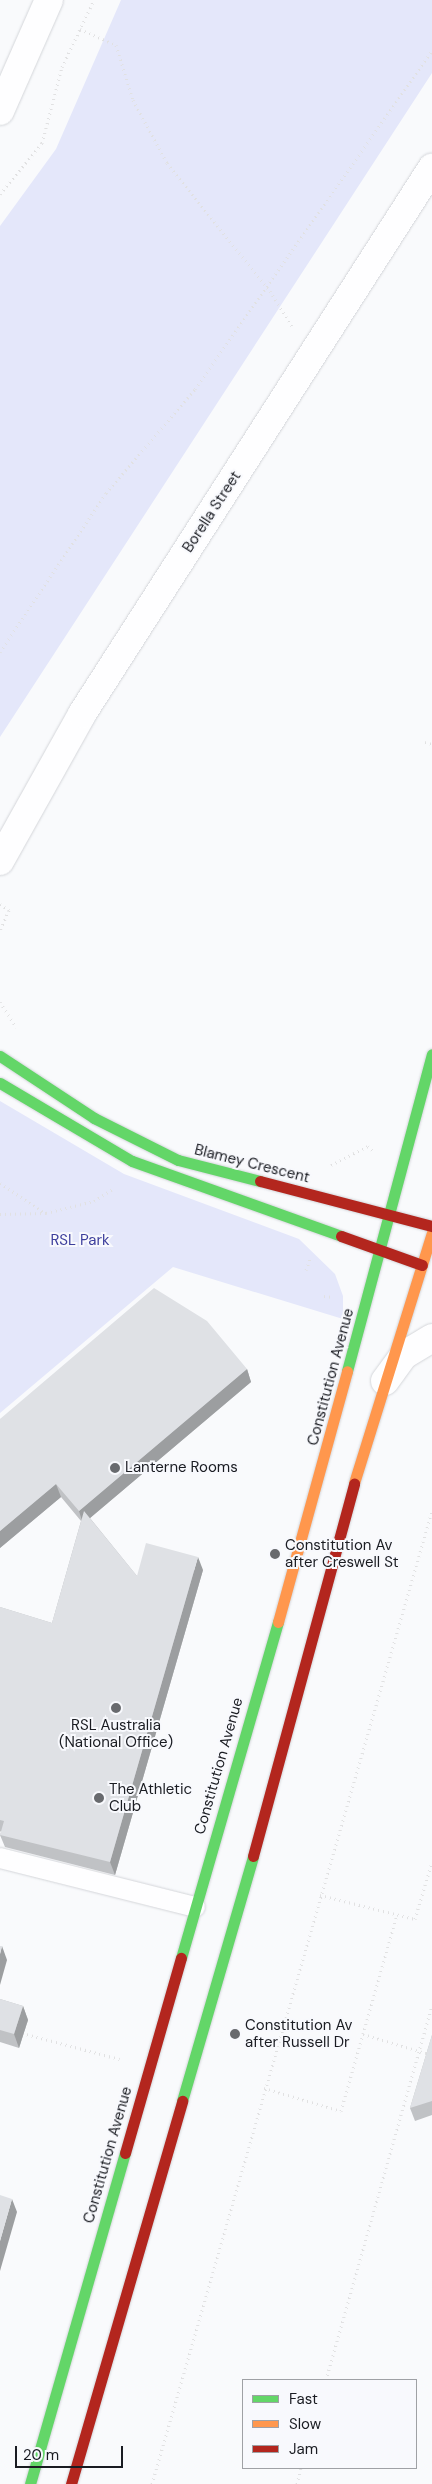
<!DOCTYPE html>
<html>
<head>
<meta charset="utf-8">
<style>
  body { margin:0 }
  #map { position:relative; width:432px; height:2484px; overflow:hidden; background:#f9fafc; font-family:"DM Sans",sans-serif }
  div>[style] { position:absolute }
  .green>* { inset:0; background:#e4e7fa }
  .path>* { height:3px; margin-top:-1.5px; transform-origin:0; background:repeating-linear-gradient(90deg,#e1e1e2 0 1px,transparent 0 5px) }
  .roads { filter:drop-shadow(0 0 1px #d4d6da) drop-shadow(0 0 1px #d4d6da) }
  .lane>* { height:20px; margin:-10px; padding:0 10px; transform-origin:10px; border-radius:10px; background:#fefeff }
  .street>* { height:28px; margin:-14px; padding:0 14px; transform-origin:14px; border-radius:14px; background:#fefeff }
  .fast>* { height:11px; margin:-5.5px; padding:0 5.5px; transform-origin:5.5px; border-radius:5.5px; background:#63d668 }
  .slow>* { height:11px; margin:-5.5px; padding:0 5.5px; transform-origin:5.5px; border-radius:5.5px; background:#ff974d }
  .jam>* { height:11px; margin:-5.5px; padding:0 5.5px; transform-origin:5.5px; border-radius:5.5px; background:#b3261e }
  .wall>* { inset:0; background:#c0c2c5 }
  .shaded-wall>* { inset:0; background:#9c9ea0 }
  .building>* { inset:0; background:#dfe1e5 }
  .dots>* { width:14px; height:14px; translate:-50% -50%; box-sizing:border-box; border:2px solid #f8f9fd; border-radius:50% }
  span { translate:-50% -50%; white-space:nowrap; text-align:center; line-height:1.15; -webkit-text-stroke:4px #f8f9fd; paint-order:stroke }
  .street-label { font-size:15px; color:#1a1c22 }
  .park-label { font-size:15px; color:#3c3e9c }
  .poi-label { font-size:15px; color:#1a1c22 }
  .left { translate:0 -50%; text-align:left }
  .legend { position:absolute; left:242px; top:2379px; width:175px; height:90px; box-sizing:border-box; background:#f8f9fd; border:1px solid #9fa1a5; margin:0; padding:6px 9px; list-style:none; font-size:15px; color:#1a1c22 }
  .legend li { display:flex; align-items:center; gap:10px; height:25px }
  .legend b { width:25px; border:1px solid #9fa1a5 }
  .scale { position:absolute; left:15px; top:2446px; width:108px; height:22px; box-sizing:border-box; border:2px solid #1a1c22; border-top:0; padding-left:6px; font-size:15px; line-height:18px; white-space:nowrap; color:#1a1c22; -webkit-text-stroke:4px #f8f9fd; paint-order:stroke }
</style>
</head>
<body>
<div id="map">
  <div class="green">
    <i style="clip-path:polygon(121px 0,432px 0,432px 73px,0 737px,0 226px,56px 149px)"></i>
    <i style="clip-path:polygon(0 1101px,124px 1174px,299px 1239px,335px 1274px,343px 1296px,343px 1319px,173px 1267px,0 1413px)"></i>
  </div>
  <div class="path">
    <i style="left:80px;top:29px;width:39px;rotate:24deg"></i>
    <i style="left:116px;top:45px;width:58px;rotate:72.8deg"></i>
    <i style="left:133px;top:100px;width:72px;rotate:61.6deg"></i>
    <i style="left:167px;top:163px;width:164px;rotate:51.2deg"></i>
    <i style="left:270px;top:291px;width:41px;rotate:57.8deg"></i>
    <i style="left:0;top:194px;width:66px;rotate:-50.5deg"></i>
    <i style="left:42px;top:143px;width:79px;rotate:-75.3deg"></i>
    <i style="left:62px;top:67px;width:74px;rotate:-64.5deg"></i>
    <i style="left:0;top:652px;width:191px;rotate:-56.3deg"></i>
    <i style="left:106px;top:493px;width:137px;rotate:-49.4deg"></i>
    <i style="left:195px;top:389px;width:414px;rotate:-55deg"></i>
    <i style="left:425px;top:742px;width:7px;rotate:16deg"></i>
    <i style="left:0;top:904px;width:11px;rotate:34deg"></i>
    <i style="left:9px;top:910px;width:22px;rotate:114deg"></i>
    <i style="left:0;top:1002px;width:30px;rotate:57deg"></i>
    <i style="left:331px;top:1165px;width:42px;rotate:-27.2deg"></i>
    <i style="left:368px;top:1146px;width:7px;rotate:45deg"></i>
    <i style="left:0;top:1183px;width:54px;rotate:33.7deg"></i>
    <i style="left:0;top:1214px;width:46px;rotate:-1.2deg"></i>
    <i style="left:46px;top:1213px;width:49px;rotate:-14deg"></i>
    <i style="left:94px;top:1201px;width:24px;rotate:-33deg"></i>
    <i style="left:306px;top:1270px;width:12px;rotate:-70deg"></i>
    <i style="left:324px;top:1296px;width:9px;rotate:6deg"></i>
    <i style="left:320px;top:1895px;width:98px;rotate:14.2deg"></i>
    <i style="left:415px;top:1919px;width:59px;rotate:-73.4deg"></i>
    <i style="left:22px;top:2033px;width:101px;rotate:14.9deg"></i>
    <i style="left:363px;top:2034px;width:72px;rotate:16.9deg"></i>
    <i style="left:264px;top:2088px;width:80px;rotate:16.6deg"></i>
    <i style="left:341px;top:2111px;width:205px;rotate:-74.1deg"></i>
    <i style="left:326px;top:2380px;width:389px;rotate:-74.2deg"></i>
    <i style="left:152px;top:2484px;width:1012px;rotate:-73.95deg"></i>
    <i style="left:297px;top:2484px;width:16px;rotate:-76deg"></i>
  </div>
  <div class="roads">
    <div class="lane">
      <i style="left:0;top:1858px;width:201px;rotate:14.1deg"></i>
    </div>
    <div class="street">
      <i style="left:0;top:111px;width:121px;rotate:-66.2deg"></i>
      <i style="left:0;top:861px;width:168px;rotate:-60.8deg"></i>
      <i style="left:82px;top:714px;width:649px;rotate:-57.34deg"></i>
      <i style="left:385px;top:1381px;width:32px;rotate:-54deg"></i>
      <i style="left:404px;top:1355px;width:33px;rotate:-31deg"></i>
    </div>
    <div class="fast">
      <i style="left:0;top:1056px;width:113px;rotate:33.4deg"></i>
      <i style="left:94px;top:1118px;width:94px;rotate:26.6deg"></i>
      <i style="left:178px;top:1160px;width:85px;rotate:14.4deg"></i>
      <i style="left:0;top:1083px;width:153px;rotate:30.6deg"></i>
      <i style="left:132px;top:1161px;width:222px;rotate:19.7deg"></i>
      <i style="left:347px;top:1371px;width:328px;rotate:-75deg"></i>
      <i style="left:181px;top:1958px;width:350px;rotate:-73.9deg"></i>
      <i style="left:182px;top:2101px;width:255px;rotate:-73.8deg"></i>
      <i style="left:30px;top:2484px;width:344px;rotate:-74deg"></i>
    </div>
    <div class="slow">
      <i style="left:354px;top:1483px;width:263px;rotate:-72.7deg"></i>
      <i style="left:278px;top:1622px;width:260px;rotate:-74.6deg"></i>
    </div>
    <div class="jam">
      <i style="left:260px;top:1181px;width:178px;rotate:14.7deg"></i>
      <i style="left:341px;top:1236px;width:86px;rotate:19.7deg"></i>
      <i style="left:253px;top:1856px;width:386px;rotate:-74.8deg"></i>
      <i style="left:125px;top:2153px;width:203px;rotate:-74deg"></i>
      <i style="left:71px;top:2484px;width:399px;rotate:-73.8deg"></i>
    </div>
  </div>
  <div class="wall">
    <i style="clip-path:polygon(247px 1369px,251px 1382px,90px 1518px,137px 1576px,203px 1570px,115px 1875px,5px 1847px,0 1835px,1px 1832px,0 1831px,0 1607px,52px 1623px,81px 1521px,61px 1497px,0 1548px,0 1419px)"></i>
    <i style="clip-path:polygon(0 1999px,23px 2006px,28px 2020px,19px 2048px,0 2042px)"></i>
    <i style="clip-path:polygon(432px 2035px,432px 2115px,415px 2121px,410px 2108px)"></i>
  </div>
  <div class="shaded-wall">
    <i style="clip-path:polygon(247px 1369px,251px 1382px,83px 1524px,79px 1511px)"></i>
    <i style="clip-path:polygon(56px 1484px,61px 1497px,0 1548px,0 1531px)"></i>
    <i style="clip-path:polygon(198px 1557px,203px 1570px,115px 1875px,110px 1862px)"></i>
    <i style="clip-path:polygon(2px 1946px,7px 1960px,0 1985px,0 1954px)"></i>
    <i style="clip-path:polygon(23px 2006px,28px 2020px,19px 2048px,14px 2034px)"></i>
    <i style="clip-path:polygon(12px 2199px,17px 2212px,0 2271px,0 2241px)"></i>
  </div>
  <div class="building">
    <i style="clip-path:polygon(154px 1288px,207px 1321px,247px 1369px,79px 1511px,56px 1484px,0 1531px,0 1419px)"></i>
    <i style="clip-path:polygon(84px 1511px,137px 1576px,146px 1543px,198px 1557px,110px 1862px,0 1835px,4px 1821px,0 1820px,0 1607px,52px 1623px)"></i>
    <i style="clip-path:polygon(0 1946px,2px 1946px,0 1954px)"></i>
    <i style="clip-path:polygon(0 1999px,23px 2006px,14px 2034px,0 2030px)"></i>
    <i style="clip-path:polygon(432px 2035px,432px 2101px,410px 2108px)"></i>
    <i style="clip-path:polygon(0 2195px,12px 2199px,0 2241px)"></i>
  </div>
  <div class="dots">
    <i style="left:115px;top:1468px;background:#686a6e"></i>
    <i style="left:275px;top:1554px;background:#686a6e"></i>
    <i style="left:116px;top:1708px;background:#686a6e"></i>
    <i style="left:99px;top:1798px;background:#686a6e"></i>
    <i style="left:235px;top:2034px;background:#686a6e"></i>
  </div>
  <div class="street-label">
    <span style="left:212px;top:512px;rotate:-57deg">Borella Street</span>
    <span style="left:252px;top:1164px;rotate:14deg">Blamey Crescent</span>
    <span style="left:331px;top:1377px;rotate:-75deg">Constitution Avenue</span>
    <span style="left:219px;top:1766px;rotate:-74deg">Constitution Avenue</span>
    <span style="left:108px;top:2155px;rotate:-74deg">Constitution Avenue</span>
  </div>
  <div class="park-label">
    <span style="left:80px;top:1241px">RSL Park</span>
  </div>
  <div class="poi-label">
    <span class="left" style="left:125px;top:1468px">Lanterne Rooms</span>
    <span class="left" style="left:285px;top:1554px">Constitution Av<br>after Creswell St</span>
    <span style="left:116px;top:1734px">RSL Australia<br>(National Office)</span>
    <span class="left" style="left:109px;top:1798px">The Athletic<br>Club</span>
    <span class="left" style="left:245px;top:2034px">Constitution Av<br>after Russell Dr</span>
  </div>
  <ul class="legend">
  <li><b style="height:6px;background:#63d668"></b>Fast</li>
  <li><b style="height:6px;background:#ff974d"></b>Slow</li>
  <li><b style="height:6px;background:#b3261e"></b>Jam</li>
  </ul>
  <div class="scale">20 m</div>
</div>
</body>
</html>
